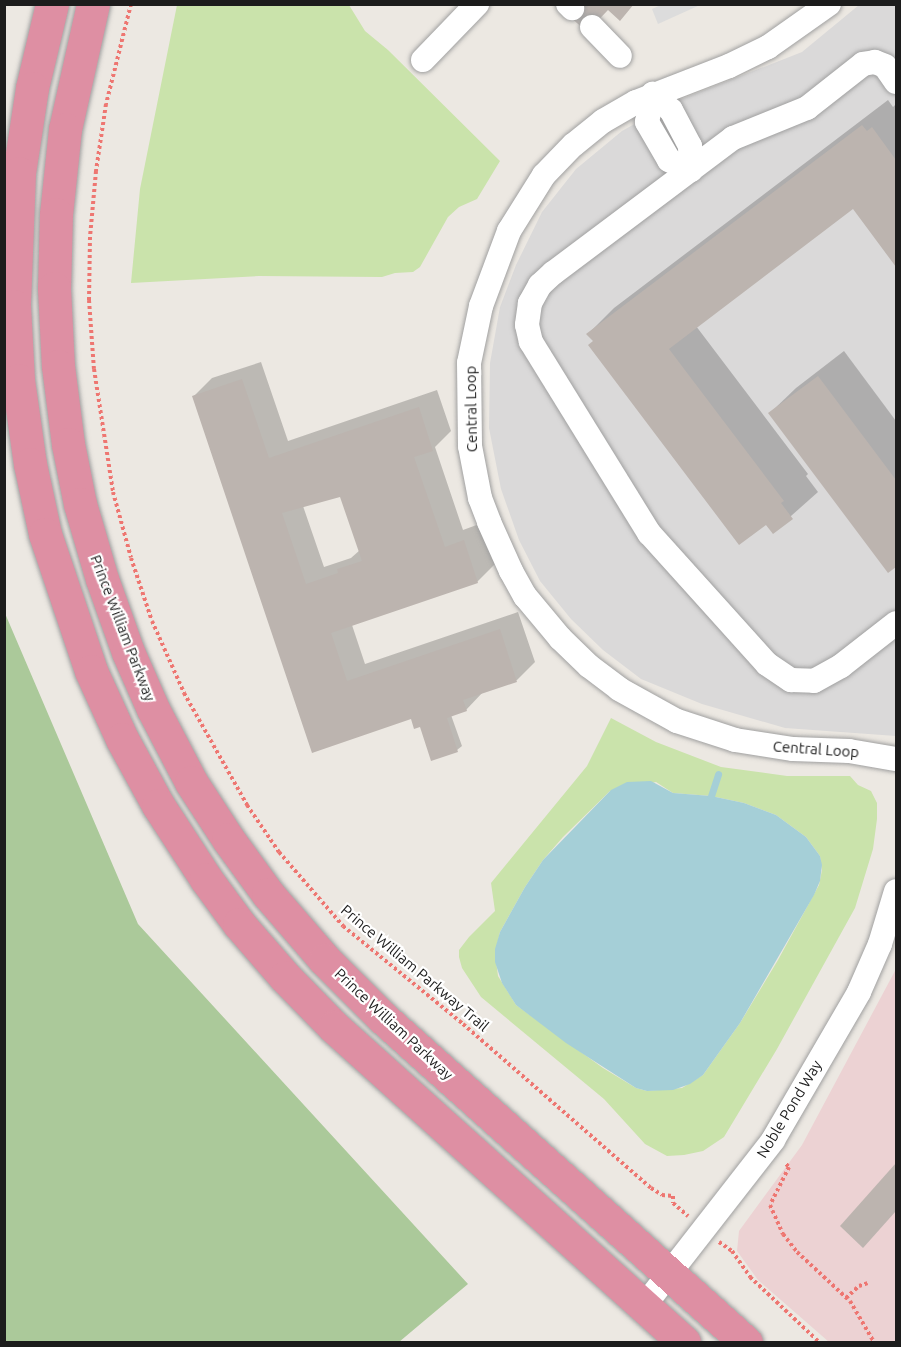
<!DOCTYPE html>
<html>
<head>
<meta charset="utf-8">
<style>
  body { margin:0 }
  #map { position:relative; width:901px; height:1347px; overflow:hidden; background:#ece8e2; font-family:Ubuntu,sans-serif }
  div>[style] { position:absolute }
  .residential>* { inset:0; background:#dad9d9 }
  .commercial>* { inset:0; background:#ecd2d3 }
  .grass>* { inset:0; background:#cae3ab }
  .forest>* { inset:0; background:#abc99a }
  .parking>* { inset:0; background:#dcdcdc }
  .water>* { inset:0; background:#a5cfd7 }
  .shadow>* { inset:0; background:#0003 }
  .stream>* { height:7px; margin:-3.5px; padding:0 3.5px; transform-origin:3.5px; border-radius:3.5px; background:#a5cfd7 }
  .building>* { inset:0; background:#bcb4af }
  .path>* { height:4px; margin-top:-2px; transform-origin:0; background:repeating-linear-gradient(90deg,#ee7671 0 3px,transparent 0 6px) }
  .roads { filter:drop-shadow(0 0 2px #a0a0a0) drop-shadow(0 0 2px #a0a0a0) }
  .minor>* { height:24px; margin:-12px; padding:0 12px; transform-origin:12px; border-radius:12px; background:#fff }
  .highway>* { height:33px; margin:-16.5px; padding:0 16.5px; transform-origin:16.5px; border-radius:16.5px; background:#de8fa3 }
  span { translate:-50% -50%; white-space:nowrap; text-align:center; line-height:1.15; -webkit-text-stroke:4.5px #fff; paint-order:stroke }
  .street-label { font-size:15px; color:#1c1c1c }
  .frame { position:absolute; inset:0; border:6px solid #1c1c1c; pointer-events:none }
</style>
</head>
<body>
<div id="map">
  <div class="residential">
    <i style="clip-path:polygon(859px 5px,896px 5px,896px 736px,785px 728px,702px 704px,641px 679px,603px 650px,571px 619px,540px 581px,519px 540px,501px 489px,489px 428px,490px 363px,500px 307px,516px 265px,542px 212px,576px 169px,622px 131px,674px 102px,802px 52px)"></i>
  </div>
  <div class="commercial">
    <i style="clip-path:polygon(896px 969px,896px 1342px,829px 1342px,758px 1280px,737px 1251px,739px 1231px,802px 1145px)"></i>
  </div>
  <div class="grass">
    <i style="clip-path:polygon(177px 5px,349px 5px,365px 31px,388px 50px,500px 161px,477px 199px,459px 207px,448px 217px,420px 267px,413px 272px,395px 273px,382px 277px,259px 276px,131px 283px,140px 189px)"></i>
    <i style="clip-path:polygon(evenodd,611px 718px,656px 742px,721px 767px,787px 776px,850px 776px,858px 785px,871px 791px,877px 803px,877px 819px,873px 849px,855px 908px,777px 1049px,724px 1137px,703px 1151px,684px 1155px,667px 1156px,645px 1144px,604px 1099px,481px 997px,462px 968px,459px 957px,459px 950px,469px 937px,495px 911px,491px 883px,587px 766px,611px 718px,656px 782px,673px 793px,711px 796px,744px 803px,776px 815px,806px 837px,820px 856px,822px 870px,819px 885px,778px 960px,740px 1023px,703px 1075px,682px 1088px,647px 1091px,636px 1088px,603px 1068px,516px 1005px,498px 976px,495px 953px,500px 932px,525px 887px,543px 860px,563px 837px,610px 791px,656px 782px)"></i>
  </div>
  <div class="forest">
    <i style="clip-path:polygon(4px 611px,138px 924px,468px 1284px,399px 1342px,5px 1342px)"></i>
  </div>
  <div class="parking">
    <i style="clip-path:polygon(661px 5px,661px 4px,700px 5px,658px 24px,652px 9px)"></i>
  </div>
  <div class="water">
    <i style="clip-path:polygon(651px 781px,673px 793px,711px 796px,744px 803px,776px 815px,806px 837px,820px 856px,822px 865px,820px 881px,814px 895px,740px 1023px,703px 1075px,690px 1084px,673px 1090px,647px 1091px,636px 1088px,566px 1043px,516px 1005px,502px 983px,495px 962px,495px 949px,500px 932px,525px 887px,543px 860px,611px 790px,627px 782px)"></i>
  </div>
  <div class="shadow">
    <i style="clip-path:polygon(888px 100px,893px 107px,896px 104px,896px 265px,853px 207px,696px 326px,808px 474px,806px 476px,818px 492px,773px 532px,588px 334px,614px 308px)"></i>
    <i style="clip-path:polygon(844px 351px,896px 421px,896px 565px,889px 571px,770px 413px,796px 388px)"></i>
    <i style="clip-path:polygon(evenodd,261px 362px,288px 441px,437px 390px,451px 431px,435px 447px,463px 530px,482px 523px,495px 564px,477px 582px,352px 625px,365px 664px,518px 612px,535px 662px,517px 680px,484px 691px,466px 710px,451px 715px,462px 746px,457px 750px,412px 717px,313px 751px,193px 397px,212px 378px,261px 362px,341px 495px,360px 550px,351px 558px,324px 567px,303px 506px,341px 495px)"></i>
    <i style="clip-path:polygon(896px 1165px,896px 1210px,867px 1242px,842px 1226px)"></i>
  </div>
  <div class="stream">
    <i style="left:711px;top:796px;width:23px;rotate:-72deg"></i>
  </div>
  <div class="building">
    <i style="clip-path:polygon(576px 4px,634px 4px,620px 21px,608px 10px,587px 32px,567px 14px)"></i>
    <i style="clip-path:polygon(862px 125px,867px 131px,872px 127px,896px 160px,896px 267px,853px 209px,669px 349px,784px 501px,781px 503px,793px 519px,773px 534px,766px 525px,739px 545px,588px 345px,593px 341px,586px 334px)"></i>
    <i style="clip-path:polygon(818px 376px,896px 480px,896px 567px,888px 573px,768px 413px)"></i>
    <i style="clip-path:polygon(evenodd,242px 379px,269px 458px,419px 407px,433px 451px,414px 457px,445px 547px,464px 540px,478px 583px,331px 633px,347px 681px,500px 629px,517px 682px,463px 700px,467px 711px,447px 718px,458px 752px,431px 761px,420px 727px,414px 729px,411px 719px,312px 753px,192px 396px,242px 379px,340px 497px,362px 561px,337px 569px,338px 573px,306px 584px,282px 513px,340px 497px)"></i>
    <i style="clip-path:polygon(896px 1163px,896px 1211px,863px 1248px,840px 1226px)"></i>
  </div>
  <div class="path">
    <i style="left:131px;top:4px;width:103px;rotate:104deg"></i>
    <i style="left:106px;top:104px;width:68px;rotate:98.5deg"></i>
    <i style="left:96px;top:171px;width:66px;rotate:95.2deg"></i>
    <i style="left:90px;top:237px;width:63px;rotate:90.9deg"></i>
    <i style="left:89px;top:300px;width:69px;rotate:85.9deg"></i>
    <i style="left:94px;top:369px;width:124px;rotate:81.2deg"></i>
    <i style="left:113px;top:492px;width:68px;rotate:74.7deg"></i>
    <i style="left:131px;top:558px;width:66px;rotate:71.6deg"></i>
    <i style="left:152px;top:621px;width:79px;rotate:66deg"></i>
    <i style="left:184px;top:693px;width:129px;rotate:60.6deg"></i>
    <i style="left:247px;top:805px;width:57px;rotate:55.8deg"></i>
    <i style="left:279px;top:852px;width:98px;rotate:49.1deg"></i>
    <i style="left:343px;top:926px;width:155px;rotate:39.2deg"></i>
    <i style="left:463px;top:1024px;width:249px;rotate:41.1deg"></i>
    <i style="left:651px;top:1188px;width:13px;rotate:32deg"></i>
    <i style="left:662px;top:1195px;width:11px;rotate:5deg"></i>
    <i style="left:673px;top:1196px;width:7px;rotate:90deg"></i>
    <i style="left:673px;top:1203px;width:20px;rotate:41deg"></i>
    <i style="left:786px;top:1164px;width:4px;rotate:45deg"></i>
    <i style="left:789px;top:1167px;width:42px;rotate:116.6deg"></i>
    <i style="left:770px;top:1205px;width:32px;rotate:66deg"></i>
    <i style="left:783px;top:1234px;width:23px;rotate:52deg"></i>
    <i style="left:797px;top:1252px;width:72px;rotate:42.8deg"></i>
    <i style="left:850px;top:1301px;width:48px;rotate:59.7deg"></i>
    <i style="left:719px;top:1242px;width:16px;rotate:35deg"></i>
    <i style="left:732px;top:1251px;width:32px;rotate:55deg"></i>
    <i style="left:750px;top:1277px;width:95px;rotate:43.3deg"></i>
    <i style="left:846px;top:1298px;width:18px;rotate:-43deg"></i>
    <i style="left:859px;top:1286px;width:9px;rotate:-18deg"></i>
  </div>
  <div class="roads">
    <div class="minor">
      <i style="left:568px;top:4px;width:6px;rotate:45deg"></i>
      <i style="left:829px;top:4px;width:75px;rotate:144.8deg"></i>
      <i style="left:768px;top:47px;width:43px;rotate:154deg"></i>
      <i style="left:729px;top:66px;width:100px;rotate:158.8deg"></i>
      <i style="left:636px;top:102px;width:38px;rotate:150deg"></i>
      <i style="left:603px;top:121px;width:38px;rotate:141deg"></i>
      <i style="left:573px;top:145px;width:42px;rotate:134deg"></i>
      <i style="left:544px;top:175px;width:66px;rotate:122deg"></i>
      <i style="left:509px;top:231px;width:80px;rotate:110.5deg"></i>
      <i style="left:481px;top:306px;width:58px;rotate:101.9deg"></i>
      <i style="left:469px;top:363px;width:83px;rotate:89.3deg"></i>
      <i style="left:470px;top:446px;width:53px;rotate:79.1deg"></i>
      <i style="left:480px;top:498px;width:26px;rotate:69deg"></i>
      <i style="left:489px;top:522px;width:54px;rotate:65.8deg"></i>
      <i style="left:511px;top:571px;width:29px;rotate:61deg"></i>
      <i style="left:525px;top:596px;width:55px;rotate:50.2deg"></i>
      <i style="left:560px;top:638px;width:40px;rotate:44deg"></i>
      <i style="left:589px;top:666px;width:38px;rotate:37deg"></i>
      <i style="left:619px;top:689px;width:66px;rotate:28.9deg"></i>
      <i style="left:677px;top:721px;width:61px;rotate:18.1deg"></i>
      <i style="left:735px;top:740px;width:59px;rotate:8.8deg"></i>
      <i style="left:793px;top:749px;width:56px;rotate:2deg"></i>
      <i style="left:849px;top:751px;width:48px;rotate:9.7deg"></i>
      <i style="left:592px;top:27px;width:40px;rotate:46deg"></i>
      <i style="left:423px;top:60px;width:78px;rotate:-46deg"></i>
      <i style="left:896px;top:82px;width:19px;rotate:-125deg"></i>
      <i style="left:885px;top:66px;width:11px;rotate:-158deg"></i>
      <i style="left:875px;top:62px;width:12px;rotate:171deg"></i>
      <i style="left:863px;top:64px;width:71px;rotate:141.8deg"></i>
      <i style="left:807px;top:108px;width:80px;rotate:157.9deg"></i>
      <i style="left:733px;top:138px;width:225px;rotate:143.1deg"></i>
      <i style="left:553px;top:273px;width:18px;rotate:137deg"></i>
      <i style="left:540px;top:285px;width:21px;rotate:119deg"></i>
      <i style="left:530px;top:303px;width:22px;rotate:98deg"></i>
      <i style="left:527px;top:325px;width:17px;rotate:77deg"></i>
      <i style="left:531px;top:342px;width:225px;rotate:58.3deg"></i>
      <i style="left:649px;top:533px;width:176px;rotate:48deg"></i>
      <i style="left:767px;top:664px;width:29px;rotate:34deg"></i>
      <i style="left:791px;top:680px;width:23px;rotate:2deg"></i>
      <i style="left:814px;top:681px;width:31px;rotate:-29deg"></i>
      <i style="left:841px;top:666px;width:70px;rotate:-38deg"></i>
      <i style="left:653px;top:94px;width:24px;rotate:42deg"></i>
      <i style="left:671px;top:110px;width:41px;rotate:62.2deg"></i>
      <i style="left:690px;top:146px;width:24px;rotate:88deg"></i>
      <i style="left:691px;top:170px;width:24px;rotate:-156deg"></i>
      <i style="left:669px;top:160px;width:44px;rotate:-120.1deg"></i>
      <i style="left:647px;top:122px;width:29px;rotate:-78deg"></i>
      <i style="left:644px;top:1306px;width:210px;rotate:-52.1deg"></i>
      <i style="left:773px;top:1140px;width:171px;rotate:-59.8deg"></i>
      <i style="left:859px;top:992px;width:52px;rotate:-66.4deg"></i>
      <i style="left:880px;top:944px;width:55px;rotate:-73.2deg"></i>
    </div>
    <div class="highway">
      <i style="left:52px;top:4px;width:86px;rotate:103.4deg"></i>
      <i style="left:32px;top:88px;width:86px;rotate:98.7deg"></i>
      <i style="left:19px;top:173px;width:133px;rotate:92.2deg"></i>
      <i style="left:14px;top:306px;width:74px;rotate:86.9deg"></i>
      <i style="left:18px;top:380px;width:85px;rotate:81.9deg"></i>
      <i style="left:30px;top:464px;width:72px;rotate:77.9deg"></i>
      <i style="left:45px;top:534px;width:145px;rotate:71.4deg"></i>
      <i style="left:91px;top:671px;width:75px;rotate:65.5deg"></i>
      <i style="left:122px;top:739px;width:75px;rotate:61.4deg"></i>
      <i style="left:158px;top:805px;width:88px;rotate:57deg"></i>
      <i style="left:206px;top:879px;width:56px;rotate:53.7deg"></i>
      <i style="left:239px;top:924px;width:70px;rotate:49deg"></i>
      <i style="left:285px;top:977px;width:70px;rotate:45.6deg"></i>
      <i style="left:334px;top:1027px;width:471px;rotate:42deg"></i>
      <i style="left:93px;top:4px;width:128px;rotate:102.6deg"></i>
      <i style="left:65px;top:129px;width:85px;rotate:96deg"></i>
      <i style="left:56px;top:214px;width:74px;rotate:91.5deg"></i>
      <i style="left:54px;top:288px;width:78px;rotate:87.1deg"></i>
      <i style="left:58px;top:366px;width:79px;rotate:82.7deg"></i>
      <i style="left:68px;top:444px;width:61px;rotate:78.7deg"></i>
      <i style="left:80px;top:504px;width:78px;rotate:73.7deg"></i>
      <i style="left:102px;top:579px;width:77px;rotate:70.4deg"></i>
      <i style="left:128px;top:652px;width:62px;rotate:66.3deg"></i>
      <i style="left:153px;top:709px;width:82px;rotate:62.5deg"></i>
      <i style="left:191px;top:782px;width:68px;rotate:57deg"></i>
      <i style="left:228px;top:839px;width:68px;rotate:54deg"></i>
      <i style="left:268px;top:894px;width:87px;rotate:49.2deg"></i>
      <i style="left:325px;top:960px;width:82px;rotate:45deg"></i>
      <i style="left:383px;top:1018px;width:487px;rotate:41.8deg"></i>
    </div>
  </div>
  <div class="street-label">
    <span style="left:471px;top:409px;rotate:-91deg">Central Loop</span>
    <span style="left:123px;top:628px;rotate:69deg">Prince William Parkway</span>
    <span style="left:816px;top:749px;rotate:4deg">Central Loop</span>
    <span style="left:415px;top:968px;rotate:40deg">Prince William Parkway Trail</span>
    <span style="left:394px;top:1024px;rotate:43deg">Prince William Parkway</span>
    <span style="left:789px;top:1109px;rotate:-59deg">Noble Pond Way</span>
  </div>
  <div class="frame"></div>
</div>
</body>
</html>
